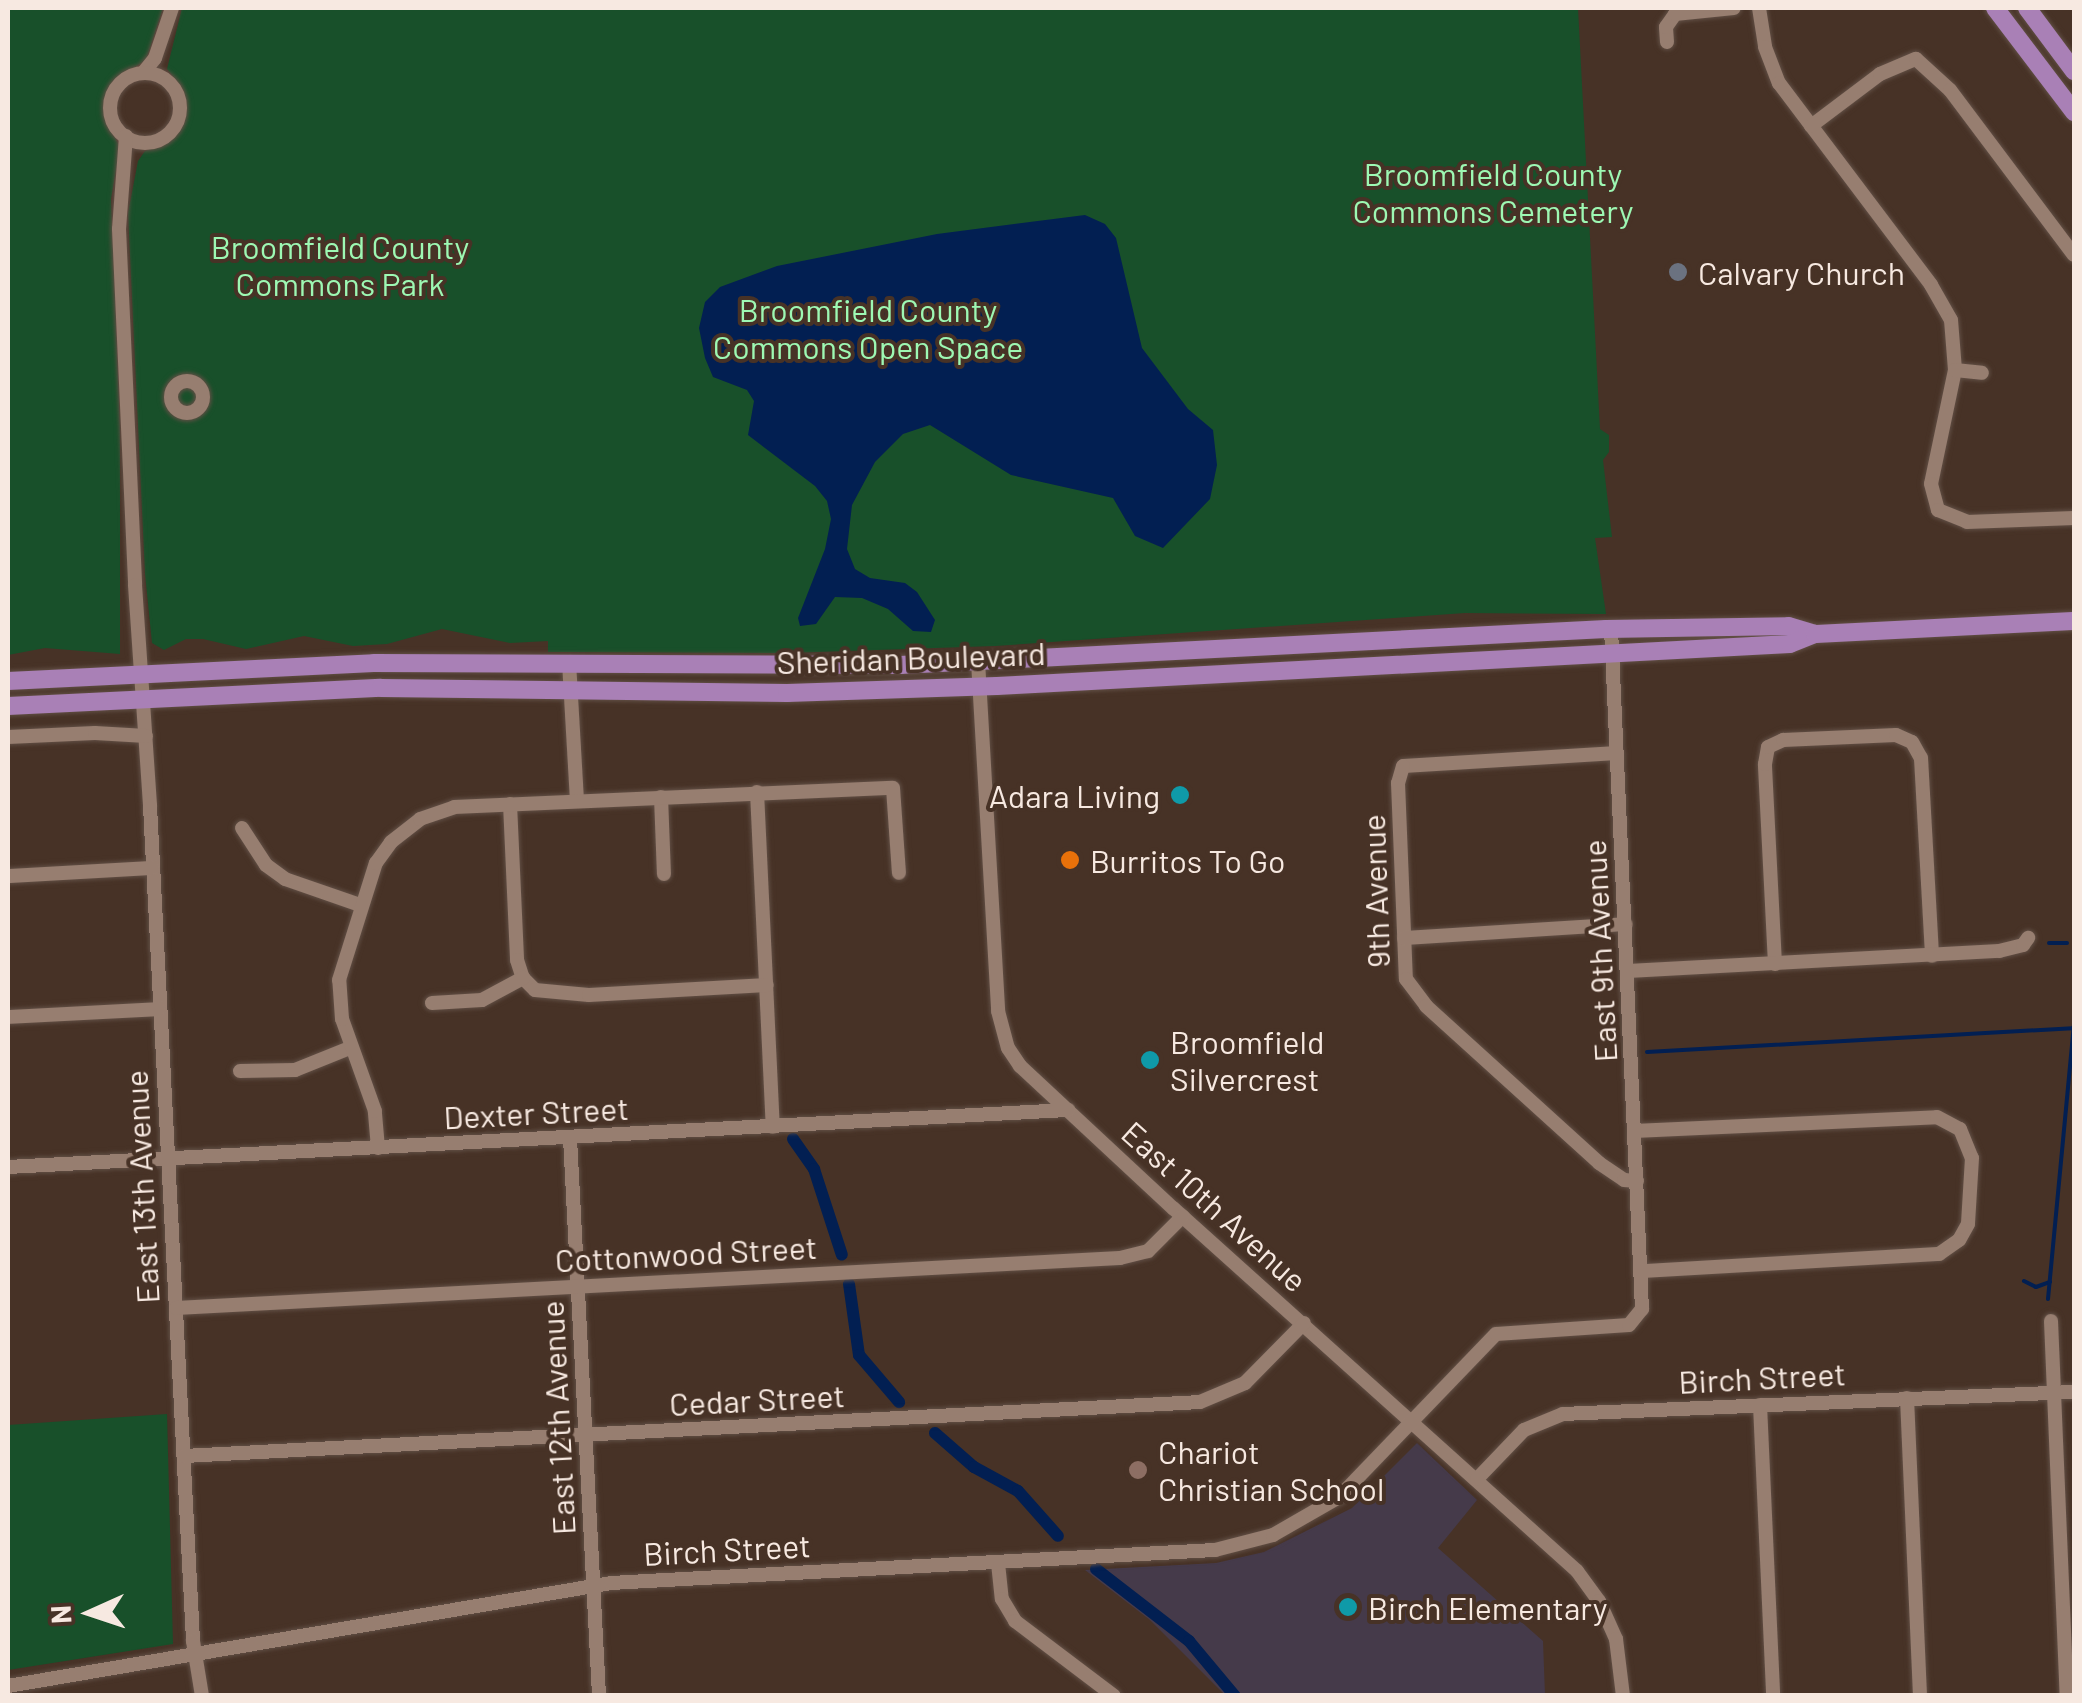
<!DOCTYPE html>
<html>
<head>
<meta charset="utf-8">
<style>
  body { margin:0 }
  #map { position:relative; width:2082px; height:1703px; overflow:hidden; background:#473226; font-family:Barlow,sans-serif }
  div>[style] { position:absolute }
  .education>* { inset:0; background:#453a4a }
  .green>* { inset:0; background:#18502a }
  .water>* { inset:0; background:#021f52 }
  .stream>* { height:4px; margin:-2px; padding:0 2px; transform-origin:2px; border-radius:2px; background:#021f52 }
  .canal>* { height:12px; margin:-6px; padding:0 6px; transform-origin:6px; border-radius:6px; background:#021f52 }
  .roads { filter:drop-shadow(0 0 2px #614f45) drop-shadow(0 0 2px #614f45) }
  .minor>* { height:14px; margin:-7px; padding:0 7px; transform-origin:7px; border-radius:7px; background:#977e70 }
  .minor>.ring { margin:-7px; padding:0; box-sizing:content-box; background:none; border:14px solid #977e70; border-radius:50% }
  .major>* { height:18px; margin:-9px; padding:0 9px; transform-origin:9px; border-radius:9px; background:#a980b6 }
  .dots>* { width:28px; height:28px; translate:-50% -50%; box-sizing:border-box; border:5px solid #473226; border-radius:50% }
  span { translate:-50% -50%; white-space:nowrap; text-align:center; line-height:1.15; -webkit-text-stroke:8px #473226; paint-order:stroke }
  .park-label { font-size:32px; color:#9df8b3 }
  .poi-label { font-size:32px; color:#f7e9e1 }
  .left { translate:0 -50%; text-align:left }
  .right { translate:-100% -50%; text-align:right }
  .street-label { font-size:32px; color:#f7e9e1 }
  .frame { position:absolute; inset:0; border:10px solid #f7e9e1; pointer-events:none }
  .north { position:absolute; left:40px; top:1563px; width:100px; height:100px; -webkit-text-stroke:8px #473226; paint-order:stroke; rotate:267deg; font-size:28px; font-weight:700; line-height:40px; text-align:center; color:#f7e9e1 }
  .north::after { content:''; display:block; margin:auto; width:35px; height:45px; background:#f7e9e1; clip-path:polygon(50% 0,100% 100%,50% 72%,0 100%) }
</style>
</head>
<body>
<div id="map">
  <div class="education">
    <i style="clip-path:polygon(1417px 1443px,1477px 1500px,1438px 1548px,1543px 1641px,1545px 1695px,1225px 1695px,1150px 1620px,1085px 1570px,1216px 1563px,1264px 1552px,1352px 1508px)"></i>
  </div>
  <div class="green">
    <i style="clip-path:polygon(8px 8px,163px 8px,146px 60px,118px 78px,106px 93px,108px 125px,120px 147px,111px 199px,120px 426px,120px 654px,45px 648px,8px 655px)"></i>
    <i style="clip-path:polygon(182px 8px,1578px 8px,1600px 429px,1609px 435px,1609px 452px,1603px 460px,1612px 537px,1595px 538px,1606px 614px,1465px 613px,995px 646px,788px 653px,558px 652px,548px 652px,548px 641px,510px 643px,442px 629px,387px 644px,353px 646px,304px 636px,246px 649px,203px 639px,186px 639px,164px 650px,152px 643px,145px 574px,128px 213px,138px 161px,145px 151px,169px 141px,185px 121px,184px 91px,167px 69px)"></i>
    <i style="clip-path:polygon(167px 1414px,173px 1644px,8px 1670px,8px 1425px)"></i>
  </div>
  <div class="water">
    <i style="clip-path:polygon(1085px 215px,1105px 224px,1116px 238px,1142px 348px,1188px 409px,1213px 430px,1217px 465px,1210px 499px,1163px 548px,1135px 536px,1113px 498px,1011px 475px,930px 425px,903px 434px,875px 462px,852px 505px,847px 549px,855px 569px,870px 578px,905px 583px,917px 592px,935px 620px,931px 632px,913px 631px,888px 609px,862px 598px,835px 597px,816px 624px,800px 626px,798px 618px,825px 549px,831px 519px,827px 501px,815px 486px,748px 435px,754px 401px,747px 390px,713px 377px,705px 358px,699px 328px,705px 302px,720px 287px,777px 266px,937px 234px)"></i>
  </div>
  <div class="stream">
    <i style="left:2049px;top:943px;width:18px"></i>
    <i style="left:1647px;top:1052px;width:426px;rotate:-3.2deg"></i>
    <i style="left:2024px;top:1281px;width:13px;rotate:27deg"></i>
    <i style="left:2036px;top:1287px;width:15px;rotate:-20deg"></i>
    <i style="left:2048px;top:1299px;width:278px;rotate:-84.6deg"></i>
  </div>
  <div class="canal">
    <i style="left:793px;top:1139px;width:37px;rotate:55deg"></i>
    <i style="left:814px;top:1169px;width:90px;rotate:72deg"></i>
    <i style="left:849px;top:1284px;width:72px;rotate:82deg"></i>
    <i style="left:859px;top:1355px;width:62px;rotate:49.6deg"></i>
    <i style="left:935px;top:1433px;width:52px;rotate:41.1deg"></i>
    <i style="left:974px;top:1467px;width:50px;rotate:28.6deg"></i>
    <i style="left:1018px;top:1491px;width:60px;rotate:48.4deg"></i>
    <i style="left:1096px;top:1569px;width:118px;rotate:37.7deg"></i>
    <i style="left:1189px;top:1641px;width:72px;rotate:50.1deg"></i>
  </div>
  <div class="roads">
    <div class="minor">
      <i style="left:1759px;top:8px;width:39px;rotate:81deg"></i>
      <i style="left:1765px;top:47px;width:39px;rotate:69deg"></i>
      <i style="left:1779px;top:83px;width:253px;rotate:53deg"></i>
      <i style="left:1931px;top:285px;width:40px;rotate:60.3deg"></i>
      <i style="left:1951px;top:320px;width:50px;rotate:85.4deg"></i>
      <i style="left:1955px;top:370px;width:116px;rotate:101.9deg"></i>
      <i style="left:1931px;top:484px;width:27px;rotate:75deg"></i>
      <i style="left:1938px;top:510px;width:31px;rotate:22deg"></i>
      <i style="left:1967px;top:522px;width:107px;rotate:-2.1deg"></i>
      <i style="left:1667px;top:42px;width:15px;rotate:-94deg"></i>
      <i style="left:1666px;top:27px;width:16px;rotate:-55deg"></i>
      <i style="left:1675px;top:14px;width:59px;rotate:-5.8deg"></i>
      <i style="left:143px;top:73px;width:19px;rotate:-51deg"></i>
      <i style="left:155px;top:58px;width:53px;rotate:-71.2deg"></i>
      <i class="ring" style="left:110px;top:73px;width:56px;height:56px"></i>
      <i style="left:1811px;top:126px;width:86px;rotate:-37deg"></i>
      <i style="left:1880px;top:74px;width:39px;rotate:-23deg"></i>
      <i style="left:1916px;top:59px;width:46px;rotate:42.4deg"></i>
      <i style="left:1950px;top:90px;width:206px;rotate:53.1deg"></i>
      <i style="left:126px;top:136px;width:93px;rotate:94.3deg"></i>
      <i style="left:119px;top:229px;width:356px;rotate:87.4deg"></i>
      <i style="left:135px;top:585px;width:222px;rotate:86.1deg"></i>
      <i style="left:150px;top:806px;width:836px;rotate:87.05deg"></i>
      <i style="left:193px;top:1641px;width:56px;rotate:80.7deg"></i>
      <i style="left:1955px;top:370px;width:27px;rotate:6deg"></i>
      <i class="ring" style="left:171px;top:381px;width:18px;height:18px"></i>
      <i style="left:978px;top:661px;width:351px;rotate:86.7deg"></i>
      <i style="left:998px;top:1011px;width:38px;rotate:75deg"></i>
      <i style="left:1008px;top:1048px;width:22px;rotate:56deg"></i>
      <i style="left:1020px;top:1066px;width:209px;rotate:42.9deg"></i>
      <i style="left:1173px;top:1208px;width:543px;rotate:41.94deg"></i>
      <i style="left:1577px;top:1571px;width:37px;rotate:54deg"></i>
      <i style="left:1599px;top:1601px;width:42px;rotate:65.9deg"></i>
      <i style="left:1616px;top:1639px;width:57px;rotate:83deg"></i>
      <i style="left:569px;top:662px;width:139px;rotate:86.7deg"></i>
      <i style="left:8px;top:737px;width:87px;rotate:-2.6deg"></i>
      <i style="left:95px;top:733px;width:51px;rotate:3.4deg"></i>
      <i style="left:1617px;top:753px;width:214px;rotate:176.5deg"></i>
      <i style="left:1403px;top:766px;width:18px;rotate:106deg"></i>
      <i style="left:1398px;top:783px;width:196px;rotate:87.7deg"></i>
      <i style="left:1406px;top:979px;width:34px;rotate:53deg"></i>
      <i style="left:1426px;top:1006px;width:234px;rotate:42.2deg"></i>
      <i style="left:1599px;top:1163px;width:30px;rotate:34deg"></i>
      <i style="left:1624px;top:1180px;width:13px;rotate:4deg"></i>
      <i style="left:757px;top:792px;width:335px;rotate:87.3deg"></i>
      <i style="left:661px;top:797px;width:77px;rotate:87.8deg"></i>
      <i style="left:510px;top:804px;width:156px;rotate:87.4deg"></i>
      <i style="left:517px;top:960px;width:19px;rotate:72deg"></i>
      <i style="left:523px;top:978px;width:17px;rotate:45deg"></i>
      <i style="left:535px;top:990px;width:54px;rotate:5.3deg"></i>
      <i style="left:589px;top:995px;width:178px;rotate:-3.2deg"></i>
      <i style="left:242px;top:828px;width:44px;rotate:57deg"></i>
      <i style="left:266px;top:865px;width:24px;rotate:36deg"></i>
      <i style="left:285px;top:879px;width:79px;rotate:19.1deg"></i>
      <i style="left:8px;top:876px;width:145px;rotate:-3.2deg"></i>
      <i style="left:1404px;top:938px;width:222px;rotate:-3.6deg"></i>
      <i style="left:1775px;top:964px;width:200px;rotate:-92.9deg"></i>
      <i style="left:1765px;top:764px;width:17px;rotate:-80deg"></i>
      <i style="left:1768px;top:747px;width:17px;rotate:-25deg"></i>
      <i style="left:1783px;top:740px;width:113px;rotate:-2.5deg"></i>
      <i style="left:1896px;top:735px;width:17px;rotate:24deg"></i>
      <i style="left:1912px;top:742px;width:18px;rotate:61deg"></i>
      <i style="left:1921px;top:758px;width:198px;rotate:86.8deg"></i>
      <i style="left:1628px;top:971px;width:372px;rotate:-3.1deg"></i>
      <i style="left:1999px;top:951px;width:25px;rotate:-14deg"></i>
      <i style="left:2023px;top:945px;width:9px;rotate:-54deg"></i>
      <i style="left:432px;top:1003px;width:50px;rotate:-3.4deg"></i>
      <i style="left:482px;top:1000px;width:47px;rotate:-28.2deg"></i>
      <i style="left:8px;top:1017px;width:151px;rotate:-3deg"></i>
      <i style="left:240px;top:1071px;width:55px;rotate:-1deg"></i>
      <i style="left:295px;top:1070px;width:61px;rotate:-22deg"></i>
      <i style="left:1634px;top:1131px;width:303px;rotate:-2.6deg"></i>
      <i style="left:1937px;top:1117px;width:26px;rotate:28deg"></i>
      <i style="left:1960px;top:1129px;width:31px;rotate:68deg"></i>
      <i style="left:1972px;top:1158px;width:66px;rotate:93.5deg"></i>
      <i style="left:1968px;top:1224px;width:18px;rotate:119deg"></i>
      <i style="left:1959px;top:1240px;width:24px;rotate:145deg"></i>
      <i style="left:1939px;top:1254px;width:299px;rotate:176.7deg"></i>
      <i style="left:570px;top:1138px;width:559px;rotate:87.02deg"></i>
      <i style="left:378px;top:1148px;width:37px;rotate:-95deg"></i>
      <i style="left:375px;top:1111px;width:98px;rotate:-109.7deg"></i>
      <i style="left:342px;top:1019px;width:39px;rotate:-94deg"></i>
      <i style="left:339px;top:980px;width:123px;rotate:-72.5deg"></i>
      <i style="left:376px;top:863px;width:26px;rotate:-54deg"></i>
      <i style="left:391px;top:842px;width:37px;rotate:-38deg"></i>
      <i style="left:420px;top:819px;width:36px;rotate:-19deg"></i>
      <i style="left:454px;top:807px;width:439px;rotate:-2.5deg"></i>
      <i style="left:893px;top:788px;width:85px;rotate:86deg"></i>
      <i style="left:8px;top:1167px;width:1062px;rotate:-3.08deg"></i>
      <i style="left:176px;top:1308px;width:945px;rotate:-3.03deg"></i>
      <i style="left:1120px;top:1258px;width:29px;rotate:-14deg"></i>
      <i style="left:1148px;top:1251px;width:49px;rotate:-45deg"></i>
      <i style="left:2051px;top:1321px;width:375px;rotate:87.6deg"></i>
      <i style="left:1907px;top:1398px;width:298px;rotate:87.5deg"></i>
      <i style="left:1760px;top:1405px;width:291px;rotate:87.4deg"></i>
      <i style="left:184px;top:1456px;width:1017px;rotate:-3.04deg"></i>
      <i style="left:1200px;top:1402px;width:49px;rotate:-22.9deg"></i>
      <i style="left:1245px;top:1383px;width:84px;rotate:-45.5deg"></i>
      <i style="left:1477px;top:1479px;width:68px;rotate:-46.2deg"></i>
      <i style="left:1524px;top:1430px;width:42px;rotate:-22.3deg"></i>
      <i style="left:1563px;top:1414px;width:511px;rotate:-2.47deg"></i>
      <i style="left:998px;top:1563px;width:36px;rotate:84deg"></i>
      <i style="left:1002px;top:1599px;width:26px;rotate:59deg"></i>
      <i style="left:1015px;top:1621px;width:124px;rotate:37.1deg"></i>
      <i style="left:8px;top:1686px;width:612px;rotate:-9.69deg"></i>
      <i style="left:611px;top:1583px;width:605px;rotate:-3.13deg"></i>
      <i style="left:1215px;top:1550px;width:60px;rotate:-14.5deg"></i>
      <i style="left:1273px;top:1535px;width:76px;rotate:-29.9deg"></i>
      <i style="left:1339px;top:1497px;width:226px;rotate:-46.1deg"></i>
      <i style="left:1496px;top:1334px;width:133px;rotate:-3.9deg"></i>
      <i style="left:1629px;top:1325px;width:21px;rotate:-51deg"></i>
      <i style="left:1642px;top:1309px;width:681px;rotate:-92.61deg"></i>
    </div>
    <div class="major">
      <i style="left:1995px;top:8px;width:131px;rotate:52.8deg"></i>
      <i style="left:2027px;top:8px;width:79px;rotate:53.3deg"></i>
      <i style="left:8px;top:681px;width:366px;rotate:-2.8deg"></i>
      <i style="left:374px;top:663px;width:526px;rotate:0.22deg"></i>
      <i style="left:900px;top:665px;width:707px;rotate:-2.92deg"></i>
      <i style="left:1606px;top:629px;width:183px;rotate:-0.9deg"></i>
      <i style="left:1789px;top:626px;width:27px;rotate:17deg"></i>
      <i style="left:8px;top:706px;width:373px;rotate:-2.8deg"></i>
      <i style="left:381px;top:688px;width:406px;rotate:0.7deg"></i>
      <i style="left:787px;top:693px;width:210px;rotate:-1.9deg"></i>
      <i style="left:997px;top:686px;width:794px;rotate:-3.03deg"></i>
      <i style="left:1790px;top:644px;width:27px;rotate:-22deg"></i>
      <i style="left:1815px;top:634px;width:259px;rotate:-2.9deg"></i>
    </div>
  </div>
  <div class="dots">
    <i style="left:1678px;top:272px;background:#6b7280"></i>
    <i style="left:1180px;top:795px;background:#0f9aa8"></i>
    <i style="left:1070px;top:860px;background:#e8710a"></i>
    <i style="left:1150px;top:1060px;background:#0f9aa8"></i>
    <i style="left:1138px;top:1470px;background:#8d6e63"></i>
    <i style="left:1348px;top:1607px;background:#0f9aa8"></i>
  </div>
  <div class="park-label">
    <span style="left:1493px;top:192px">Broomfield County<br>Commons Cemetery</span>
    <span style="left:340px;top:265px">Broomfield County<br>Commons Park</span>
    <span style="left:868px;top:328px">Broomfield County<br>Commons Open Space</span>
  </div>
  <div class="poi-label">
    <span class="left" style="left:1698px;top:272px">Calvary Church</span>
    <span class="right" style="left:1160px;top:795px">Adara Living</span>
    <span class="left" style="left:1090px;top:860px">Burritos To Go</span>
    <span class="left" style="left:1170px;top:1060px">Broomfield<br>Silvercrest</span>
    <span class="left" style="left:1158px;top:1470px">Chariot<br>Christian School</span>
    <span class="left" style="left:1368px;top:1607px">Birch Elementary</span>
  </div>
  <div class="street-label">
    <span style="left:911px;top:657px;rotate:-2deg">Sheridan Boulevard</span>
    <span style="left:1375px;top:891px;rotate:-92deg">9th Avenue</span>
    <span style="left:1599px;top:951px;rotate:-93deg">East 9th Avenue</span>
    <span style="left:536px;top:1112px;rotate:-3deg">Dexter Street</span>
    <span style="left:141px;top:1187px;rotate:-93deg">East 13th Avenue</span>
    <span style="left:1215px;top:1206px;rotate:42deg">East 10th Avenue</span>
    <span style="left:686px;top:1253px;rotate:-3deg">Cottonwood Street</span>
    <span style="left:1762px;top:1377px;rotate:-3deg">Birch Street</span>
    <span style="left:757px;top:1399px;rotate:-3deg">Cedar Street</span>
    <span style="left:557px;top:1418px;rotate:-93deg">East 12th Avenue</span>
    <span style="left:727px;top:1549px;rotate:-3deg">Birch Street</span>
  </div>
  <div class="frame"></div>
  <div class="north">N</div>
</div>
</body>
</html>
